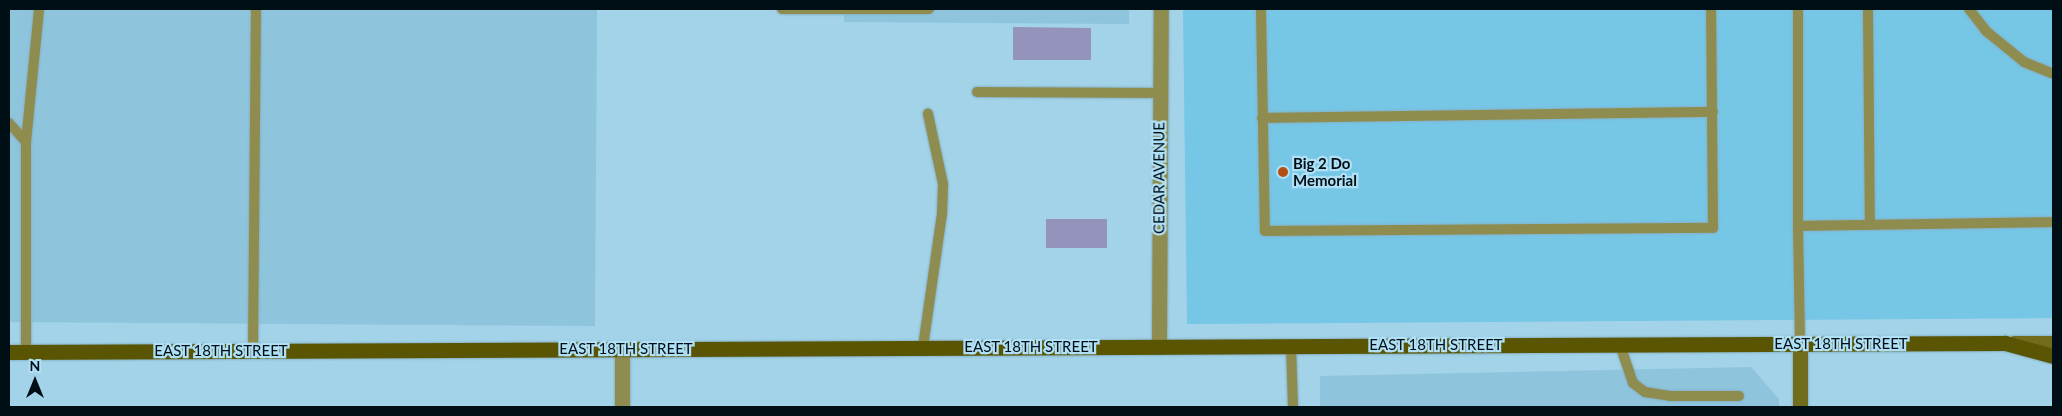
<!DOCTYPE html>
<html>
<head>
<meta charset="utf-8">
<style>
  body { margin:0 }
  #map { position:relative; width:2062px; height:416px; overflow:hidden; background:#a3d3e8; font-family:Lato,sans-serif }
  div>[style] { position:absolute }
  .built>* { inset:0; background:#8ec5dd }
  .green>* { inset:0; background:#76c6e6 }
  .building>* { inset:0; background:#9493bb }
  .roads { filter:drop-shadow(0 0 1px #86b0c2) drop-shadow(0 0 1px #86b0c2) }
  .lane>* { height:10px; margin:-5px; padding:0 5px; transform-origin:5px; border-radius:5px; background:#8f8c50 }
  .street>* { height:15px; margin:-7.5px; padding:0 7.5px; transform-origin:7.5px; border-radius:7.5px; background:#8f8c50 }
  .secondary>* { height:15px; margin:-7.5px; padding:0 7.5px; transform-origin:7.5px; border-radius:7.5px; background:#716c1c }
  .primary>* { height:15px; margin:-7.5px; padding:0 7.5px; transform-origin:7.5px; border-radius:7.5px; background:#5a5503 }
  .dots>* { width:14px; height:14px; translate:-50% -50%; box-sizing:border-box; border:2px solid #b0e0f5; border-radius:50% }
  span { translate:-50% -50%; white-space:nowrap; text-align:center; line-height:1.15; -webkit-text-stroke:4.5px #b0e0f5; paint-order:stroke }
  .poi-label { font-size:15px; color:#000e15; font-weight:700 }
  .left { translate:0 -50%; text-align:left }
  .street-label { font-size:15px; color:#000e15 }
  .frame { position:absolute; inset:0; border:10px solid #000e15; pointer-events:none }
  .north { position:absolute; left:10px; top:356px; width:50px; height:50px; -webkit-text-stroke:4px #b0e0f5; paint-order:stroke; rotate:0deg; font-size:14px; font-weight:700; line-height:20px; text-align:center; color:#000e15 }
  .north::after { content:''; display:block; margin:auto; width:18px; height:22px; background:#000e15; clip-path:polygon(50% 0,100% 100%,50% 72%,0 100%) }
</style>
</head>
<body>
<div id="map">
  <div class="built">
    <i style="clip-path:polygon(9px 9px,597px 9px,595px 326px,9px 322px)"></i>
    <i style="clip-path:polygon(844px 9px,1129px 9px,1129px 24px,844px 22px)"></i>
    <i style="clip-path:polygon(1751px 367px,1779px 399px,1779px 407px,1320px 407px,1320px 376px)"></i>
  </div>
  <div class="green">
    <i style="clip-path:polygon(1183px 9px,2053px 9px,2053px 318px,1187px 324px)"></i>
  </div>
  <div class="building">
    <i style="clip-path:polygon(1013px 27px,1091px 28px,1091px 60px,1013px 60px)"></i>
    <i style="clip-path:polygon(1046px 219px,1107px 219px,1107px 248px,1046px 248px)"></i>
  </div>
  <div class="roads">
    <div class="lane">
      <i style="left:782px;top:9px;width:147px"></i>
      <i style="left:1261px;top:9px;width:222px;rotate:89deg"></i>
      <i style="left:1265px;top:231px;width:448px;rotate:-0.4deg"></i>
      <i style="left:1713px;top:228px;width:219px;rotate:-90.5deg"></i>
      <i style="left:1798px;top:9px;width:217px;rotate:90deg"></i>
      <i style="left:1798px;top:226px;width:255px;rotate:-0.9deg"></i>
      <i style="left:1868px;top:9px;width:216px;rotate:89.5deg"></i>
      <i style="left:1969px;top:9px;width:28px;rotate:52deg"></i>
      <i style="left:1986px;top:31px;width:49px;rotate:39.2deg"></i>
      <i style="left:2024px;top:62px;width:31px;rotate:22deg"></i>
      <i style="left:977px;top:92px;width:182px;rotate:0.3deg"></i>
      <i style="left:1262px;top:118px;width:451px;rotate:-0.8deg"></i>
      <i style="left:9px;top:123px;width:25px;rotate:48deg"></i>
      <i style="left:1798px;top:226px;width:118px;rotate:89deg"></i>
      <i style="left:1620px;top:345px;width:40px;rotate:71.1deg"></i>
      <i style="left:1633px;top:383px;width:15px;rotate:37deg"></i>
      <i style="left:1645px;top:392px;width:25px;rotate:9deg"></i>
      <i style="left:1670px;top:396px;width:69px"></i>
      <i style="left:1291px;top:346px;width:61px;rotate:88.1deg"></i>
      <i style="left:923px;top:347px;width:134px;rotate:-81.9deg"></i>
      <i style="left:942px;top:214px;width:30px;rotate:-88deg"></i>
      <i style="left:943px;top:184px;width:72px;rotate:-102.1deg"></i>
      <i style="left:253px;top:350px;width:341px;rotate:-89.5deg"></i>
      <i style="left:26px;top:352px;width:210px;rotate:-90deg"></i>
      <i style="left:26px;top:142px;width:134px;rotate:-84.4deg"></i>
    </div>
    <div class="street">
      <i style="left:1159px;top:347px;width:338px;rotate:-89.7deg"></i>
      <i style="left:622px;top:407px;width:58px;rotate:-90deg"></i>
    </div>
    <div class="secondary">
      <i style="left:2014px;top:343px;width:39px"></i>
      <i style="left:1800px;top:344px;width:63px;rotate:90deg"></i>
    </div>
    <div class="primary">
      <i style="left:9px;top:352px;width:1996px;rotate:-0.26deg"></i>
      <i style="left:2005px;top:343px;width:50px;rotate:15.2deg"></i>
    </div>
  </div>
  <div class="dots">
    <i style="left:1283px;top:172px;background:#b35016"></i>
  </div>
  <div class="poi-label">
    <span class="left" style="left:1293px;top:172px">Big 2 Do<br>Memorial</span>
  </div>
  <div class="street-label">
    <span style="left:1159px;top:178px;rotate:-90deg">CEDAR AVENUE</span>
    <span style="left:1841px;top:344px">EAST 18TH STREET</span>
    <span style="left:1436px;top:345px">EAST 18TH STREET</span>
    <span style="left:1031px;top:347px">EAST 18TH STREET</span>
    <span style="left:626px;top:349px">EAST 18TH STREET</span>
    <span style="left:221px;top:351px">EAST 18TH STREET</span>
  </div>
  <div class="frame"></div>
  <div class="north">N</div>
</div>
</body>
</html>
